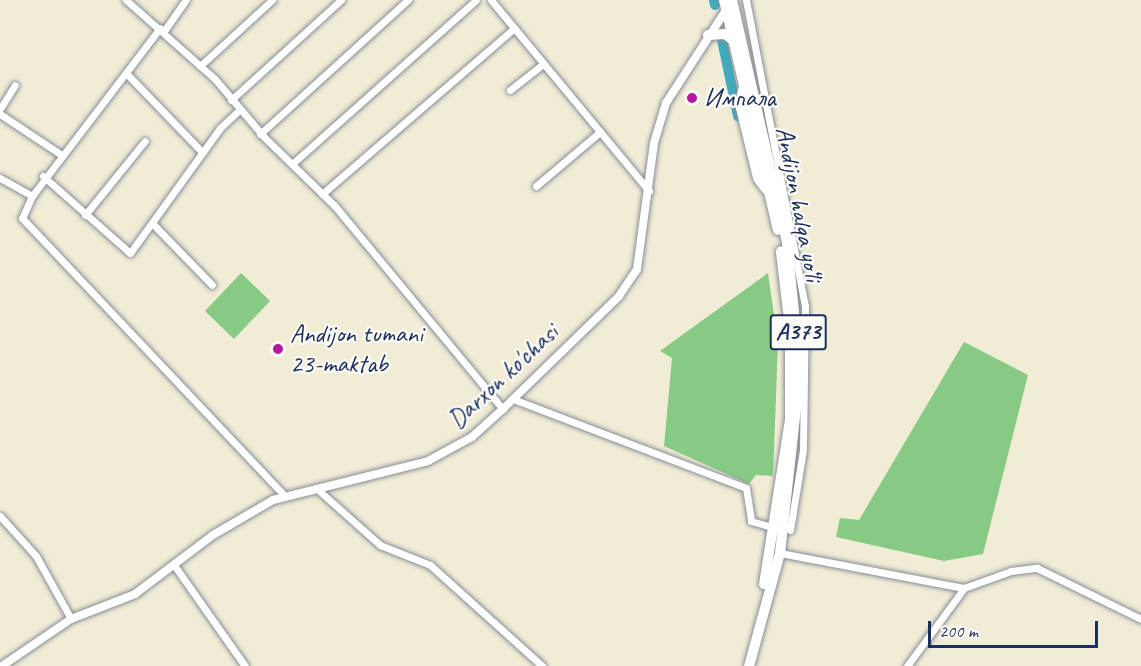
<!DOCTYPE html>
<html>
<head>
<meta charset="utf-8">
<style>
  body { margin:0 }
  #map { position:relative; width:1141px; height:666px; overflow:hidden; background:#f0ecd5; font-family:Caveat,sans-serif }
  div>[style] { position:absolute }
  .green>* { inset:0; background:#86ca84 }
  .river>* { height:10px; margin:-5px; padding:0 5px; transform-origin:5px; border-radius:5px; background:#3eacbd }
  .roads { filter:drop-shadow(0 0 2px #868e9a) drop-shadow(0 0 2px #868e9a) }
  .minor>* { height:7px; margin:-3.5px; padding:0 3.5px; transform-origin:3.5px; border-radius:3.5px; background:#fff }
  .major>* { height:8px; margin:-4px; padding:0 4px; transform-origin:4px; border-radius:4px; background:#fff }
  .highway>* { height:10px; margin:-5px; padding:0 5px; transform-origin:5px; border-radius:5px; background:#fff }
  .dots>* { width:16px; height:16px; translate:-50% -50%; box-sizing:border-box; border:3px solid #fdfcf7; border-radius:50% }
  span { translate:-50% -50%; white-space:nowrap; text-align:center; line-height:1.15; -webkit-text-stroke:4.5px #fdfcf7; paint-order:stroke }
  .shield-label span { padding:2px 4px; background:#fdfcf7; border:2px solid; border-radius:4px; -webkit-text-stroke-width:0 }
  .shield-label { font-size:24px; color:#1b2f5e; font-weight:700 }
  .poi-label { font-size:26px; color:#1b2f5e }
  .left { translate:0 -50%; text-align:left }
  .street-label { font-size:26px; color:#1b2f5e }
  .scale { position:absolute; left:928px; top:621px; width:170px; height:27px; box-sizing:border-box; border:3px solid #1b2f5e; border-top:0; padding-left:8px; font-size:18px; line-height:21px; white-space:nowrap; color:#1b2f5e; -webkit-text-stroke:4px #fdfcf7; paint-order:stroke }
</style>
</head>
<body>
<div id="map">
  <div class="green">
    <i style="clip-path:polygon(241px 273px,270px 301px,234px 339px,205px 311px)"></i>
    <i style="clip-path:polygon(768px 273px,778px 343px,773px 476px,756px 475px,749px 484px,664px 446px,672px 358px,660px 351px)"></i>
    <i style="clip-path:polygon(964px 342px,1028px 375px,983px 554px,944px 561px,836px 537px,840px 518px,859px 520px)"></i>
  </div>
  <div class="river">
    <i style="left:714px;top:0;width:5px;rotate:79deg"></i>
    <i style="left:722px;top:40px;width:78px;rotate:78.1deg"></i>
  </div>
  <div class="roads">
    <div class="minor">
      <i style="left:126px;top:0;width:119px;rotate:41.6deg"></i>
      <i style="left:215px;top:79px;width:77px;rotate:49.7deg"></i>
      <i style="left:265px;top:138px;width:96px;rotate:44.2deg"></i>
      <i style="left:334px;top:205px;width:265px;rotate:50.4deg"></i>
      <i style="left:491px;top:0;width:248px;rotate:50.4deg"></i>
      <i style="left:746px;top:0;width:312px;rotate:79.1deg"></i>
      <i style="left:805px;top:306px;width:144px;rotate:90.8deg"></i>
      <i style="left:803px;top:450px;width:81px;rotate:99.2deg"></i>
      <i style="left:164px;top:31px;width:38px;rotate:-55deg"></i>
      <i style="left:200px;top:66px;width:98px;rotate:-42.5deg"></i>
      <i style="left:126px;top:73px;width:110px;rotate:46.1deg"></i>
      <i style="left:510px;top:90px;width:42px;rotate:-38.2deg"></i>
      <i style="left:231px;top:100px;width:149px;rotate:-42.3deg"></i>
      <i style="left:0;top:109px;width:28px;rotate:-58deg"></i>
      <i style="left:0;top:114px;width:72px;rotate:33.7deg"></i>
      <i style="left:260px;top:134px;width:200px;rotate:-42.2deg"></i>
      <i style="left:292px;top:164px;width:246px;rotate:-41.7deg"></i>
      <i style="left:43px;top:176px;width:116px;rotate:41.5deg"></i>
      <i style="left:130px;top:253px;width:154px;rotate:-54.2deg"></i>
      <i style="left:220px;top:128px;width:26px;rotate:-43deg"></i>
      <i style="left:0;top:178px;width:37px;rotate:29deg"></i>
      <i style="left:32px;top:196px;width:211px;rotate:-52.7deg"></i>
      <i style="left:536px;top:186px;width:84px;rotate:-40.2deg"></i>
      <i style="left:322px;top:194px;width:254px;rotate:-40.8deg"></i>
      <i style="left:32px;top:196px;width:24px;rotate:114deg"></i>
      <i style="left:22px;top:218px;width:381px;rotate:46.6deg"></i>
      <i style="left:85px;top:215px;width:95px;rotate:-51deg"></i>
      <i style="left:152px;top:223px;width:86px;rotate:45.9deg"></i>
      <i style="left:513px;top:399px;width:249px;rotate:20.9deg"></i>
      <i style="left:746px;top:488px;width:33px;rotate:81deg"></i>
      <i style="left:751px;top:521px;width:25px;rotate:16deg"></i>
      <i style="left:316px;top:488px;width:86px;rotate:41.7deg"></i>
      <i style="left:380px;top:545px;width:54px;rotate:21.8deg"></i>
      <i style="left:430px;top:565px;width:151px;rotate:42deg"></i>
      <i style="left:0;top:516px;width:54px;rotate:48deg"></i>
      <i style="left:36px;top:556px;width:72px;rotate:60.9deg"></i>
      <i style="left:780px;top:553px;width:187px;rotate:10.8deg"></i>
      <i style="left:174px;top:565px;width:123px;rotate:54.9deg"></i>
      <i style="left:907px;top:666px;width:97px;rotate:-53.8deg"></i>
      <i style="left:964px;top:588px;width:50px;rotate:-19.9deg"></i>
      <i style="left:1011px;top:571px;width:26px;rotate:-7deg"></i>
      <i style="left:1037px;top:568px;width:116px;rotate:26.1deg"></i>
    </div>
    <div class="major">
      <i style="left:2px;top:666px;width:83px;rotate:-34.3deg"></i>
      <i style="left:71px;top:619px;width:69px;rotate:-21.3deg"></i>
      <i style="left:135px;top:594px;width:98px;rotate:-37.1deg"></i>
      <i style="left:213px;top:535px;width:69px;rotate:-30.3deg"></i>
      <i style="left:273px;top:500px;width:160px;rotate:-14.1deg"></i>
      <i style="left:428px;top:461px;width:50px;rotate:-28.6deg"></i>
      <i style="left:472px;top:437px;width:42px;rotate:-42.1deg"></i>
      <i style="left:503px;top:409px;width:162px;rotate:-44.2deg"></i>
      <i style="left:619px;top:296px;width:32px;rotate:-56deg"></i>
      <i style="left:637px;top:269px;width:127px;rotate:-82.3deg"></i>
      <i style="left:654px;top:143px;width:42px;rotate:-73.3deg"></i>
      <i style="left:666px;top:103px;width:114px;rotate:-57.1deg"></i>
    </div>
    <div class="highway">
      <i style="left:724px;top:0;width:236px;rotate:76.8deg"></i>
      <i style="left:732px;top:0;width:249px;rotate:77.2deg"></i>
      <i style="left:787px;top:243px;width:130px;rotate:84.2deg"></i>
      <i style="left:800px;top:372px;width:182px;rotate:96.3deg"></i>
      <i style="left:780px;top:553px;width:117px;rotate:105.3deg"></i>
      <i style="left:708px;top:35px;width:17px;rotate:-3deg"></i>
      <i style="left:725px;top:34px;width:10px;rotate:37deg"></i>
      <i style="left:743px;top:90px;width:14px;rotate:102deg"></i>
      <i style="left:740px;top:104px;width:76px;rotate:76.3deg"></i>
      <i style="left:758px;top:178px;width:14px;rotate:54deg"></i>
      <i style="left:764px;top:584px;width:166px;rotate:-81deg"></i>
      <i style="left:790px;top:420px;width:92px;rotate:-90deg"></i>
      <i style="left:790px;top:328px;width:77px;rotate:-96.8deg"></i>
    </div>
  </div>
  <div class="dots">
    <i style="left:692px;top:98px;background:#b5179e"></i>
    <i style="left:278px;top:349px;background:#b5179e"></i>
  </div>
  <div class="shield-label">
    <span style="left:798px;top:332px">A373</span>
  </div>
  <div class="poi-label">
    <span class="left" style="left:704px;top:98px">Импала</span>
    <span class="left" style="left:290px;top:349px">Andijon tumani<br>23-maktab</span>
  </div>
  <div class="street-label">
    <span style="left:799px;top:204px;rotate:79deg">Andijon halqa yo‘li</span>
    <span style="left:503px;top:376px;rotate:-43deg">Darxon ko'chasi</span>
  </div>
  <div class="scale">200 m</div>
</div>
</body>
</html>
